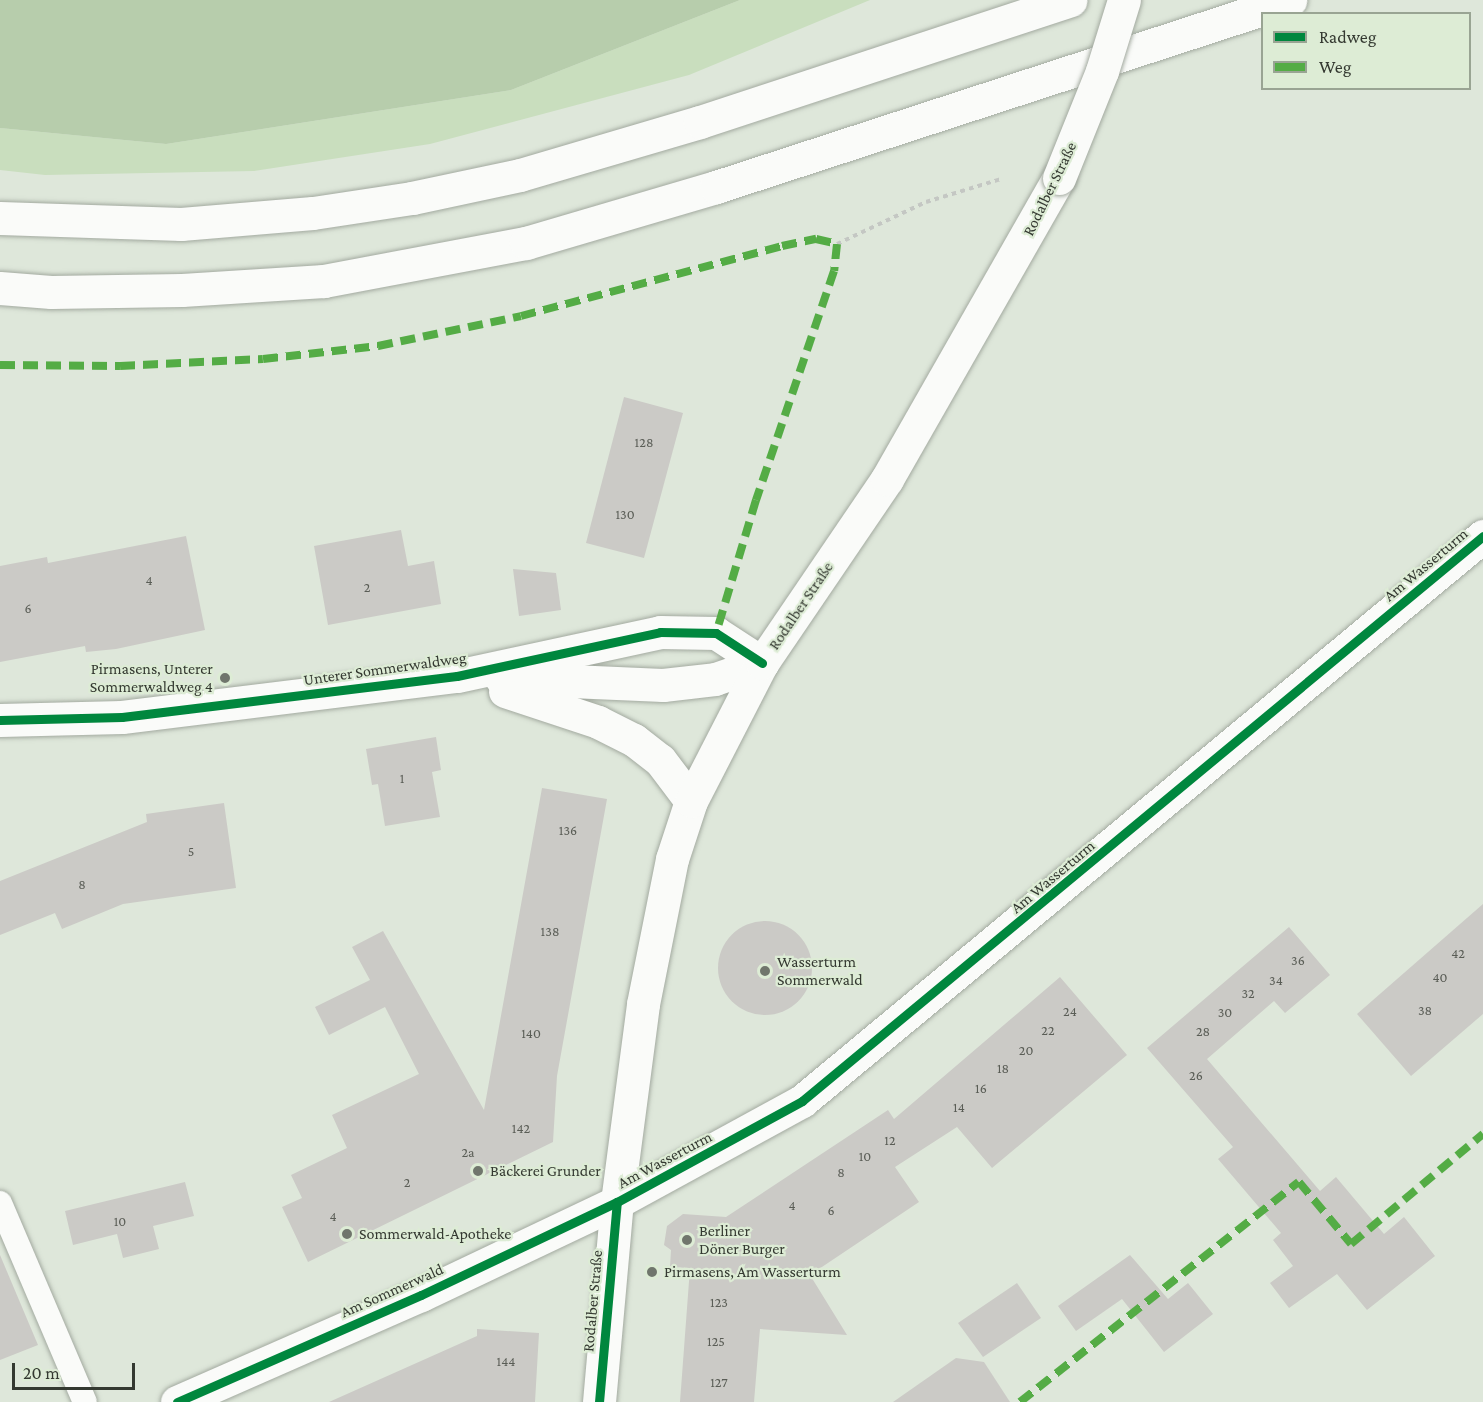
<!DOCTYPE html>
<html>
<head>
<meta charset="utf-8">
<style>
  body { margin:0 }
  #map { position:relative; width:1483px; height:1402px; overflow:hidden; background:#dee7da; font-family:"Crimson Pro",serif }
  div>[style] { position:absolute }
  .green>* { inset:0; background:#c9debe }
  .forest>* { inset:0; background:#b7cdac }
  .building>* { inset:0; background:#cbcac6 }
  .round { border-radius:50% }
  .path>* { height:4px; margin-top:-2px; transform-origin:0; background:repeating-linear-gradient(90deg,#c4c7c3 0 4.5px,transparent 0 9px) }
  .roads { filter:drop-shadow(0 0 2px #a3aaa0) drop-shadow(0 0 2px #a3aaa0) }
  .lane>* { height:24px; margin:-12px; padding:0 12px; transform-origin:12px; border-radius:12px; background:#fafbf9 }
  .street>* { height:33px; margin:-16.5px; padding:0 16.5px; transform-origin:16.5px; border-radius:16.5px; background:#fafbf9 }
  .secondary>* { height:33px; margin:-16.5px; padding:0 16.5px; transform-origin:16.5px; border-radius:16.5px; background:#fafbf9 }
  .highway>* { height:33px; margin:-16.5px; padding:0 16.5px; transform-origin:16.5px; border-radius:16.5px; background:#fafbf9 }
  .bridges { filter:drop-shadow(0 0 2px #a3aaa0) drop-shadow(0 0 2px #a3aaa0) }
  .secondary-bridge>* { height:33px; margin:-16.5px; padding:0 16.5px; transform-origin:16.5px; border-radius:16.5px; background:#fafbf9 }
  .quiet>* { height:8px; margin-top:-4px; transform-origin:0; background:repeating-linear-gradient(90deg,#54ac45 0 15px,transparent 0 23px) }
  .cycleway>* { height:9px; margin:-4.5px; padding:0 4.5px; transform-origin:4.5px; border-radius:4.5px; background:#00873e }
  .dots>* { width:16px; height:16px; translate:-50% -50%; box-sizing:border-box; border:3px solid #ddecd5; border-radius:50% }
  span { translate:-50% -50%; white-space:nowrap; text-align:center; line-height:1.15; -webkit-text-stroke:4.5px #ddecd5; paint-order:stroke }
  .number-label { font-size:14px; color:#5a5d56 }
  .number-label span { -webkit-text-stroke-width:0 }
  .street-label { font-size:16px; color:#343931 }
  .poi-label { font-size:16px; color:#343931 }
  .right { translate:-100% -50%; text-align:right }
  .left { translate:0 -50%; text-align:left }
  .legend { position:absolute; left:1261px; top:12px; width:210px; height:78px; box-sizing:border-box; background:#ddecd5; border:2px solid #99a493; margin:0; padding:8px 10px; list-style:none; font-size:18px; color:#343931 }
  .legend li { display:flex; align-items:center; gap:12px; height:30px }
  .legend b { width:30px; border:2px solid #99a493 }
  .scale { position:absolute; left:12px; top:1363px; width:123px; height:27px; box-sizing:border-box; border:3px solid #343931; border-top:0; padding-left:8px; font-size:18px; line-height:21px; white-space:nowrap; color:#343931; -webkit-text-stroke:4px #ddecd5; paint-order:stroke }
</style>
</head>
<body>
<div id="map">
  <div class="green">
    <i style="clip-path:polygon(740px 0,870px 0,689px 75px,430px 144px,254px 171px,45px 175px,0 170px,0 128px,166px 144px,511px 90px)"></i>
  </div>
  <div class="forest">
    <i style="clip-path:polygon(0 0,740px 0,511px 90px,166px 144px,0 128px)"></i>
  </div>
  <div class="building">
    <i style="clip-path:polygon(624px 397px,683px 413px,644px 558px,586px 543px)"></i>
    <i style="clip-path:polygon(401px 530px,408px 566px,434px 561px,441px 604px,328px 625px,314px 546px)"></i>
    <i style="clip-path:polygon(186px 536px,205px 630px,116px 649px,86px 652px,85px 646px,0 662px,0 566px,47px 557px,48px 563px)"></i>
    <i style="clip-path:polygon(513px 569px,556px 573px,561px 610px,519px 616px)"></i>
    <i style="clip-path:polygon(436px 737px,441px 770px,432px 772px,440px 817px,385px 826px,378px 784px,372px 785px,366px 749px)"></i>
    <i style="clip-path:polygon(542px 788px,607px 799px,557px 1076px,553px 1142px,308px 1262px,282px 1207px,302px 1198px,291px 1175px,347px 1148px,332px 1115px,419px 1074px,385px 1007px,329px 1035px,315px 1007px,370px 980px,352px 947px,383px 931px,484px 1110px)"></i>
    <i style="clip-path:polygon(224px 803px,236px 888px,123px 904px,62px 929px,55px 913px,0 935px,0 881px,147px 822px,146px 814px)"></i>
    <i style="clip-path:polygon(1483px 904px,1483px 1014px,1411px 1076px,1357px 1014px)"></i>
    <i class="round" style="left:718px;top:921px;width:94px;height:94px"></i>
    <i style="clip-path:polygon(1289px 927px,1330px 975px,1285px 1013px,1274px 1001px,1207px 1059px,1320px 1191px,1336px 1177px,1384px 1234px,1404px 1217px,1435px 1256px,1367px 1310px,1337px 1274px,1289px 1308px,1270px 1283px,1293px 1266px,1273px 1240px,1281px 1233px,1218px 1159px,1233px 1147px,1147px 1048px)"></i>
    <i style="clip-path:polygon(1060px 977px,1127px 1055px,992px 1168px,957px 1127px,895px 1167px,919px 1202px,810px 1275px,847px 1335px,760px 1329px,754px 1402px,680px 1402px,690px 1268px,670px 1267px,671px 1250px,664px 1245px,667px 1226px,683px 1214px,726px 1217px,888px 1110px,894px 1119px)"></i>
    <i style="clip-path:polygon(185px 1182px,194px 1216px,153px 1226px,159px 1249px,123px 1258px,117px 1234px,73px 1245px,65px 1211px)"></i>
    <i style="clip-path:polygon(0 1255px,38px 1345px,0 1360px)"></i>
    <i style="clip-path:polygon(1130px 1255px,1168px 1299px,1188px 1283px,1213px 1314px,1164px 1352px,1122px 1299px,1076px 1331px,1058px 1306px)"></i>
    <i style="clip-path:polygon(1017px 1283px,1041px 1318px,983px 1357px,958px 1323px)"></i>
    <i style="clip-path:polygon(477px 1329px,539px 1333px,535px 1402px,329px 1402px,477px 1336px)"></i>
    <i style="clip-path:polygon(956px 1358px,984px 1362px,1010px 1402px,893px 1402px)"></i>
  </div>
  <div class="path">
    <i style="left:837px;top:244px;width:98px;rotate:-25.3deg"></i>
    <i style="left:926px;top:202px;width:78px;rotate:-17deg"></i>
  </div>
  <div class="roads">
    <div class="lane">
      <i style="left:0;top:1203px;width:216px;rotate:66.9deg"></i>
    </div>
    <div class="street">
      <i style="left:501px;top:678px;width:162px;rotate:2.5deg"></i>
      <i style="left:663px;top:685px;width:52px;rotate:-6.6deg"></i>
      <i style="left:715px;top:679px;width:50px;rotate:-18.8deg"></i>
      <i style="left:505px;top:691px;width:98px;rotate:18.4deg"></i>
      <i style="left:598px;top:722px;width:40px;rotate:26.6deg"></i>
      <i style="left:634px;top:740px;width:33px;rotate:38deg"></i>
      <i style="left:660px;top:760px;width:51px;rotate:52.9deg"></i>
      <i style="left:0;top:720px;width:122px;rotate:-1.4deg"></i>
      <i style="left:122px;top:717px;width:337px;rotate:-7deg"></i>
      <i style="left:457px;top:676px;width:208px;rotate:-12.2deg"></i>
      <i style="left:660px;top:632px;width:56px;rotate:1deg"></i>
      <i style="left:716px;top:633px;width:55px;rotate:33.1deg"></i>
      <i style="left:177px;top:1402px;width:266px;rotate:-23.7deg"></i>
      <i style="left:421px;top:1295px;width:217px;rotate:-25.4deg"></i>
      <i style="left:617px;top:1202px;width:211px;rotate:-28.6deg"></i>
      <i style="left:802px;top:1101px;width:885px;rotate:-39.68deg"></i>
    </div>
    <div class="secondary">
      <i style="left:599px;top:1402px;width:201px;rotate:-84.9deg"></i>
      <i style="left:617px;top:1202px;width:200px;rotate:-82.5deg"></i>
      <i style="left:643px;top:1004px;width:148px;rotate:-78.7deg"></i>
      <i style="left:672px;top:859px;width:61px;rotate:-71.9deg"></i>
      <i style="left:691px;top:801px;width:155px;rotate:-62.8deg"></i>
      <i style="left:762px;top:663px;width:222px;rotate:-55.8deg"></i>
      <i style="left:887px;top:479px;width:347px;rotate:-60.3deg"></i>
    </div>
    <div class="highway">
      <i style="left:0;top:218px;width:181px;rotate:1.9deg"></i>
      <i style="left:181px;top:224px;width:132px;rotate:-4.8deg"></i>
      <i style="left:313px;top:213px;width:100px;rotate:-8.6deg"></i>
      <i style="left:412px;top:198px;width:110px;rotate:-12deg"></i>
      <i style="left:520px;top:175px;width:188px;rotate:-16.4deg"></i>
      <i style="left:700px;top:122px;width:390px;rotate:-18.2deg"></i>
      <i style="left:0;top:288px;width:51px;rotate:4.5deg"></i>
      <i style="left:51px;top:292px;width:131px;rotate:-0.9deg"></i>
      <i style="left:182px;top:290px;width:142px;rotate:-3.6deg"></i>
      <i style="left:324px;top:281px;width:206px;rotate:-10.7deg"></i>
      <i style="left:526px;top:243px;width:198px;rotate:-16.4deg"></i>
      <i style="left:716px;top:187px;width:604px;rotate:-18.04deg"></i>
    </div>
  </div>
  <div class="bridges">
    <div class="secondary-bridge">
      <i style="left:1059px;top:178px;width:115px;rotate:-68.1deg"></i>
      <i style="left:1102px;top:71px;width:74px;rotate:-72.8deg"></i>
    </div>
  </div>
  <div class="quiet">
    <i style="left:0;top:365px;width:120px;rotate:0.5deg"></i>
    <i style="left:120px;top:366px;width:143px;rotate:-2.8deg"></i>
    <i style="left:263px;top:359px;width:116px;rotate:-6.4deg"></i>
    <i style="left:378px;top:346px;width:146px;rotate:-11.8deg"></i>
    <i style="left:521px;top:316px;width:270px;rotate:-15deg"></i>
    <i style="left:782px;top:246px;width:35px;rotate:-12deg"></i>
    <i style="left:816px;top:239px;width:22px;rotate:13deg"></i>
    <i style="left:837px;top:244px;width:27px;rotate:96deg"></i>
    <i style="left:834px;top:271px;width:242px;rotate:108.8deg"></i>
    <i style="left:756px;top:500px;width:139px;rotate:106.7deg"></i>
    <i style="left:1020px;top:1402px;width:355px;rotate:-38.3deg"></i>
    <i style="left:1299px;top:1182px;width:81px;rotate:50deg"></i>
    <i style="left:1351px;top:1244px;width:172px;rotate:-39.8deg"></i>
  </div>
  <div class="cycleway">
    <i style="left:0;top:720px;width:122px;rotate:-1.4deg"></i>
    <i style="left:122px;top:717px;width:337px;rotate:-7deg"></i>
    <i style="left:457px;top:676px;width:208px;rotate:-12.2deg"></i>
    <i style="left:660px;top:632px;width:56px;rotate:1deg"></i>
    <i style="left:716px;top:633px;width:55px;rotate:33.1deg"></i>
    <i style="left:177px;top:1402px;width:266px;rotate:-23.7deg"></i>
    <i style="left:421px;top:1295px;width:217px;rotate:-25.4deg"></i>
    <i style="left:617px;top:1202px;width:211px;rotate:-28.6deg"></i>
    <i style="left:802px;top:1101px;width:885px;rotate:-39.68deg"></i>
    <i style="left:599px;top:1402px;width:201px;rotate:-84.9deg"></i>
  </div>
  <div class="dots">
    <i style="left:225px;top:678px;background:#70766c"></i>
    <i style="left:765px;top:971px;background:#70766c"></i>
    <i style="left:478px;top:1171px;background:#70766c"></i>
    <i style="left:347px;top:1234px;background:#70766c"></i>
    <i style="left:687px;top:1240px;background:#70766c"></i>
    <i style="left:652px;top:1272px;background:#70766c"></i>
  </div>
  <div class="number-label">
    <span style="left:644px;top:442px">128</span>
    <span style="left:625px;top:514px">130</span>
    <span style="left:149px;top:580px">4</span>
    <span style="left:367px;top:587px">2</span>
    <span style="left:28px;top:608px">6</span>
    <span style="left:402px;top:778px">1</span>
    <span style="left:568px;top:830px">136</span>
    <span style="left:191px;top:851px">5</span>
    <span style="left:82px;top:884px">8</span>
    <span style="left:550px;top:931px">138</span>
    <span style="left:1458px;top:953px">42</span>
    <span style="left:1298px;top:960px">36</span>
    <span style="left:1440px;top:977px">40</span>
    <span style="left:1276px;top:980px">34</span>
    <span style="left:1248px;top:993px">32</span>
    <span style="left:1425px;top:1010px">38</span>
    <span style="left:1070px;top:1011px">24</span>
    <span style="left:1225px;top:1012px">30</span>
    <span style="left:1048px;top:1030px">22</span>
    <span style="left:1203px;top:1031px">28</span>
    <span style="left:531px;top:1033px">140</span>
    <span style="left:1026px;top:1050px">20</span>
    <span style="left:1003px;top:1068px">18</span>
    <span style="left:1196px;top:1075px">26</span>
    <span style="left:981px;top:1088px">16</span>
    <span style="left:959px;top:1107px">14</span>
    <span style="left:521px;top:1128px">142</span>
    <span style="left:890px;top:1140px">12</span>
    <span style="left:468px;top:1152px">2a</span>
    <span style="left:865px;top:1156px">10</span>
    <span style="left:841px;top:1172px">8</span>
    <span style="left:407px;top:1182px">2</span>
    <span style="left:792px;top:1205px">4</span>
    <span style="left:831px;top:1210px">6</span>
    <span style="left:333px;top:1216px">4</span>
    <span style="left:120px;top:1221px">10</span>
    <span style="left:719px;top:1302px">123</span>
    <span style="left:716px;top:1341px">125</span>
    <span style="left:506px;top:1361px">144</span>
    <span style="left:719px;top:1382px">127</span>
  </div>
  <div class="street-label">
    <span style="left:1050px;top:189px;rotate:-64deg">Rodalber Straße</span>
    <span style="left:1426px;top:565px;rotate:-40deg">Am Wasserturm</span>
    <span style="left:801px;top:606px;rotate:-56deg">Rodalber Straße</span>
    <span style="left:385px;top:669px;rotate:-8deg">Unterer Sommerwaldweg</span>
    <span style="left:1053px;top:877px;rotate:-40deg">Am Wasserturm</span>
    <span style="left:665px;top:1160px;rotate:-28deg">Am Wasserturm</span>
    <span style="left:392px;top:1291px;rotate:-24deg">Am Sommerwald</span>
    <span style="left:593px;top:1301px;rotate:-85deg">Rodalber Straße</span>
  </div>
  <div class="poi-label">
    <span class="right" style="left:213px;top:678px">Pirmasens, Unterer<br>Sommerwaldweg 4</span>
    <span class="left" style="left:777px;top:971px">Wasserturm<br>Sommerwald</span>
    <span class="left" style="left:490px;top:1171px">Bäckerei Grunder</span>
    <span class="left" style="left:699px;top:1240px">Berliner<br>Döner Burger</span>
    <span class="left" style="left:359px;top:1234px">Sommerwald-Apotheke</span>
    <span class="left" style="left:664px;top:1272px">Pirmasens, Am Wasserturm</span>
  </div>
  <ul class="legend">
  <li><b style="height:8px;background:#00873e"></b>Radweg</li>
  <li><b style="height:8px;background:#54ac45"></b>Weg</li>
  </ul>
  <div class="scale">20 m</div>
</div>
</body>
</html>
